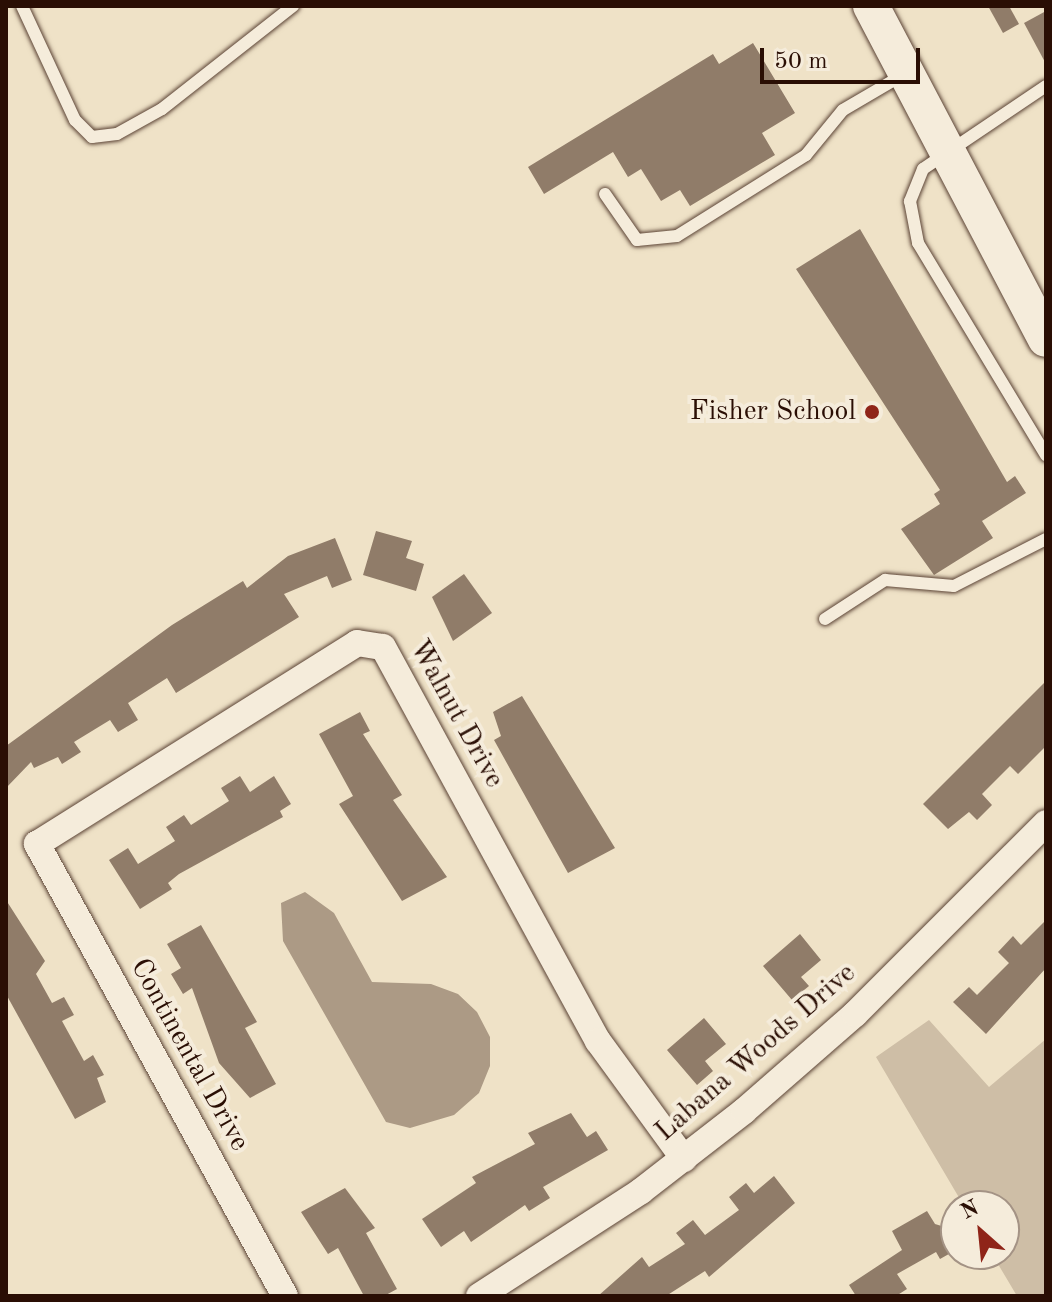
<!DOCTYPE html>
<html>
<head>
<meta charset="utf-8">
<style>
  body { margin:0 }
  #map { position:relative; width:1052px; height:1302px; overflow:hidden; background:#efe2c7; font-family:"Old Standard TT",serif }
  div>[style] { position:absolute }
  .green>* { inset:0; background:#cebea6 }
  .water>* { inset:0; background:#ac9a85 }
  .building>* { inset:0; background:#907c69 }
  .roads { filter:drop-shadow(0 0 2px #5b4335) drop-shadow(0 0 2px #5b4335) }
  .lane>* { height:12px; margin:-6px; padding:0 6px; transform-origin:6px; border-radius:6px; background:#f5ecdb }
  .street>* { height:26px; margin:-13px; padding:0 13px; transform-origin:13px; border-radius:13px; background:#f5ecdb }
  .secondary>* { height:36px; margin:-18px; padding:0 18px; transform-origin:18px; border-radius:18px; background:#f5ecdb }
  .dots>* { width:22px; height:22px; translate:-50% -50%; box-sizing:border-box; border:4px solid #f5ecdb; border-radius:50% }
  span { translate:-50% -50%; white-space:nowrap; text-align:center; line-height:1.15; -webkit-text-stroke:8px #f5ecdb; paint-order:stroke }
  .poi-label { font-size:28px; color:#2a0e04 }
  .right { translate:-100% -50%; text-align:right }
  .street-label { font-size:28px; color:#2a0e04 }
  .frame { position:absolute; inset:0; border:8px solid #2a0e04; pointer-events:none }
  .north { position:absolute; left:940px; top:1190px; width:80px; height:80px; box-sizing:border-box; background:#f5ecdb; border:2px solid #a49385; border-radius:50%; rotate:333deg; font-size:22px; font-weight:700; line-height:32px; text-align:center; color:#2a0e04 }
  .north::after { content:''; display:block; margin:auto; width:28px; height:36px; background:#8f2418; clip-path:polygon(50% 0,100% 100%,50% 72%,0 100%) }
  .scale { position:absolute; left:760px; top:48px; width:160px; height:36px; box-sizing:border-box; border:4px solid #2a0e04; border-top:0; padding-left:10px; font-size:24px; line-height:28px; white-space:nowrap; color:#2a0e04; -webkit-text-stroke:6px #f5ecdb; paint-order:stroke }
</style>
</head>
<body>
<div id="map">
  <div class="green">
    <i style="clip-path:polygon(929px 1020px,989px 1087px,1046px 1039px,1046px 1296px,1017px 1296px,992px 1254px,1004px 1254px,1004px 1206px,964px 1206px,876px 1057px)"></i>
  </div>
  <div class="water">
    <i style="clip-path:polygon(305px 892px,334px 913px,372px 982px,431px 984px,458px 994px,477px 1012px,490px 1037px,490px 1066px,479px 1093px,454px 1115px,410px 1128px,386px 1122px,283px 941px,281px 903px)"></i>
  </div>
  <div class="building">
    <i style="clip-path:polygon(988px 6px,1009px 6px,1019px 24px,1003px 33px)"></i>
    <i style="clip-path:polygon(1046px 11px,1046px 64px,1024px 23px)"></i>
    <i style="clip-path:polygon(753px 43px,795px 113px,762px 133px,775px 155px,690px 206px,680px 190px,661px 201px,641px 169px,628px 177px,613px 152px,544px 194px,528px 167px,713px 54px,719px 64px)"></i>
    <i style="clip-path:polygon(860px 229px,1007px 482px,1015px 476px,1026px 493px,982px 521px,993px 538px,934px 575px,901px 529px,940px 504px,934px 494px,940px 490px,796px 269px)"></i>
    <i style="clip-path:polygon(376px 531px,412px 541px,406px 558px,424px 564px,416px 591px,363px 575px)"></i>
    <i style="clip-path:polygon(335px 538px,352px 580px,332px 588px,327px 576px,284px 594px,299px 617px,176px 693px,167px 678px,128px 703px,138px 720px,118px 732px,110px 720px,74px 742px,81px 752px,62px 764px,58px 757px,34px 768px,31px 762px,6px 788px,6px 746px,172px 625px,243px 581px,247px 588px,288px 556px)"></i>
    <i style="clip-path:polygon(464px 574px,492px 613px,453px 641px,432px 597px)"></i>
    <i style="clip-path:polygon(1046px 681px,1046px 746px,1018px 774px,1010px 766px,982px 794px,992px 805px,977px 820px,969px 812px,948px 829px,923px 804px)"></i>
    <i style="clip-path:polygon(522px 696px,615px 848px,568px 873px,494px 740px,501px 736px,493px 712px)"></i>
    <i style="clip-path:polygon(360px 712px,370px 731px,363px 734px,402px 795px,393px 800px,447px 877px,402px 901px,339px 804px,353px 796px,319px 734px)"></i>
    <i style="clip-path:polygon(240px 776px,250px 792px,274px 776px,291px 804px,280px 811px,283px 817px,179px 874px,168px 883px,172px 889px,140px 909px,109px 860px,128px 848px,138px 864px,175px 841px,166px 827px,184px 815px,191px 825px,229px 801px,221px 788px)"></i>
    <i style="clip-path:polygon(6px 900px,45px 961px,36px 974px,52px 1003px,64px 997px,74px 1015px,62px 1021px,84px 1061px,93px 1055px,104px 1075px,97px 1078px,106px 1102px,75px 1119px,6px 994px)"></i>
    <i style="clip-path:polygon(1046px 920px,1046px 968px,986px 1034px,953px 1002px,969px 987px,977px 995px,1009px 963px,998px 952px,1013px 936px,1021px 945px)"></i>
    <i style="clip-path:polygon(201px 925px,257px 1022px,245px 1028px,276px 1084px,250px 1098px,219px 1063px,192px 988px,183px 994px,171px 974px,181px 968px,167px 944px)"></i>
    <i style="clip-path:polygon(800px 934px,821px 960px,801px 977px,809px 986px,792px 1000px,763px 966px)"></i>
    <i style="clip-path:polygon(704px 1018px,726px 1044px,705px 1061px,713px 1071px,697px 1085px,667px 1050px)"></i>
    <i style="clip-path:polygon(571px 1113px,587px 1137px,596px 1131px,608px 1150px,543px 1187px,550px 1198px,529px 1211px,525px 1205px,471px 1242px,464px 1231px,441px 1247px,422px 1219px,476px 1183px,472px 1177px,535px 1144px,528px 1133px)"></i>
    <i style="clip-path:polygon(774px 1176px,795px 1203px,709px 1277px,705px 1271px,666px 1296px,598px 1296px,642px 1257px,649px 1267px,685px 1244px,676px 1233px,693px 1220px,705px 1235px,739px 1210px,729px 1197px,746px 1183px,754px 1193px)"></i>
    <i style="clip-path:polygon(345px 1188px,375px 1228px,366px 1233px,397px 1289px,384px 1296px,364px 1296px,338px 1248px,328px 1254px,301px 1212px)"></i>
    <i style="clip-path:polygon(927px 1211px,935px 1224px,948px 1228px,956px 1250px,940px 1259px,936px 1252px,897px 1274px,907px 1289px,896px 1296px,856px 1296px,849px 1285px,902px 1250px,892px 1231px)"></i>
  </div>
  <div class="roads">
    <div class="lane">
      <i style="left:22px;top:6px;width:126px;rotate:65.1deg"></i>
      <i style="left:75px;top:120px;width:24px;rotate:45deg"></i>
      <i style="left:92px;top:137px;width:25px;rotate:-7deg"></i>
      <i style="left:117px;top:134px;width:51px;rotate:-29.1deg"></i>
      <i style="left:162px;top:109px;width:167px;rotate:-38.2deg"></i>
      <i style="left:1046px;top:86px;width:148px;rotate:146deg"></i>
      <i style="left:923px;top:169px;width:35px;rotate:112deg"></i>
      <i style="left:910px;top:201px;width:43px;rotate:79.2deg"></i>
      <i style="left:918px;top:243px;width:248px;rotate:58.9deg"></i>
      <i style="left:605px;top:194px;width:56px;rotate:55.2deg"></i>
      <i style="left:637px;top:240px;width:40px;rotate:-5.7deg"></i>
      <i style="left:677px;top:236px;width:152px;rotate:-32.1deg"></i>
      <i style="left:806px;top:155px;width:58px;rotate:-50.6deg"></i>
      <i style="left:843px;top:110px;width:69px;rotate:-30.3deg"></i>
      <i style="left:825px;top:619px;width:72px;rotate:-33deg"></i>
      <i style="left:885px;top:580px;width:69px;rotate:5deg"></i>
      <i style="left:954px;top:586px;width:103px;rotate:-27.1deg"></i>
    </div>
    <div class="street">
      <i style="left:285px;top:1296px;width:516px;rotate:-118.75deg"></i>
      <i style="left:37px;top:844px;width:378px;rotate:-32.1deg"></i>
      <i style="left:357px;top:643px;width:26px;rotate:9deg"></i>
      <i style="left:383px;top:647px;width:449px;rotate:61.4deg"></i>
      <i style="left:598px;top:1041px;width:146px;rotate:53.9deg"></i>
      <i style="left:479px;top:1296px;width:193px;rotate:-32.9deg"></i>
      <i style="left:641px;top:1191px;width:130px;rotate:-37.8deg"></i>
      <i style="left:744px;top:1111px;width:147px;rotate:-41.1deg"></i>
      <i style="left:855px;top:1014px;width:270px;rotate:-45deg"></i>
    </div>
    <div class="secondary">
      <i style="left:871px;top:6px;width:376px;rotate:62.3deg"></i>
    </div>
  </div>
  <div class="dots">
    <i style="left:872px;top:412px;background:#8f2418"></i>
  </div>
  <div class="poi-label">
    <span class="right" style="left:856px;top:412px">Fisher School</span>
  </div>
  <div class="street-label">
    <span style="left:456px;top:714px;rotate:61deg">Walnut Drive</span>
    <span style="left:756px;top:1053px;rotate:-41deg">Labana Woods Drive</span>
    <span style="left:189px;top:1055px;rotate:61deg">Continental Drive</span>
  </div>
  <div class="frame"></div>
  <div class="north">N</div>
  <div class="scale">50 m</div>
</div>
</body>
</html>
